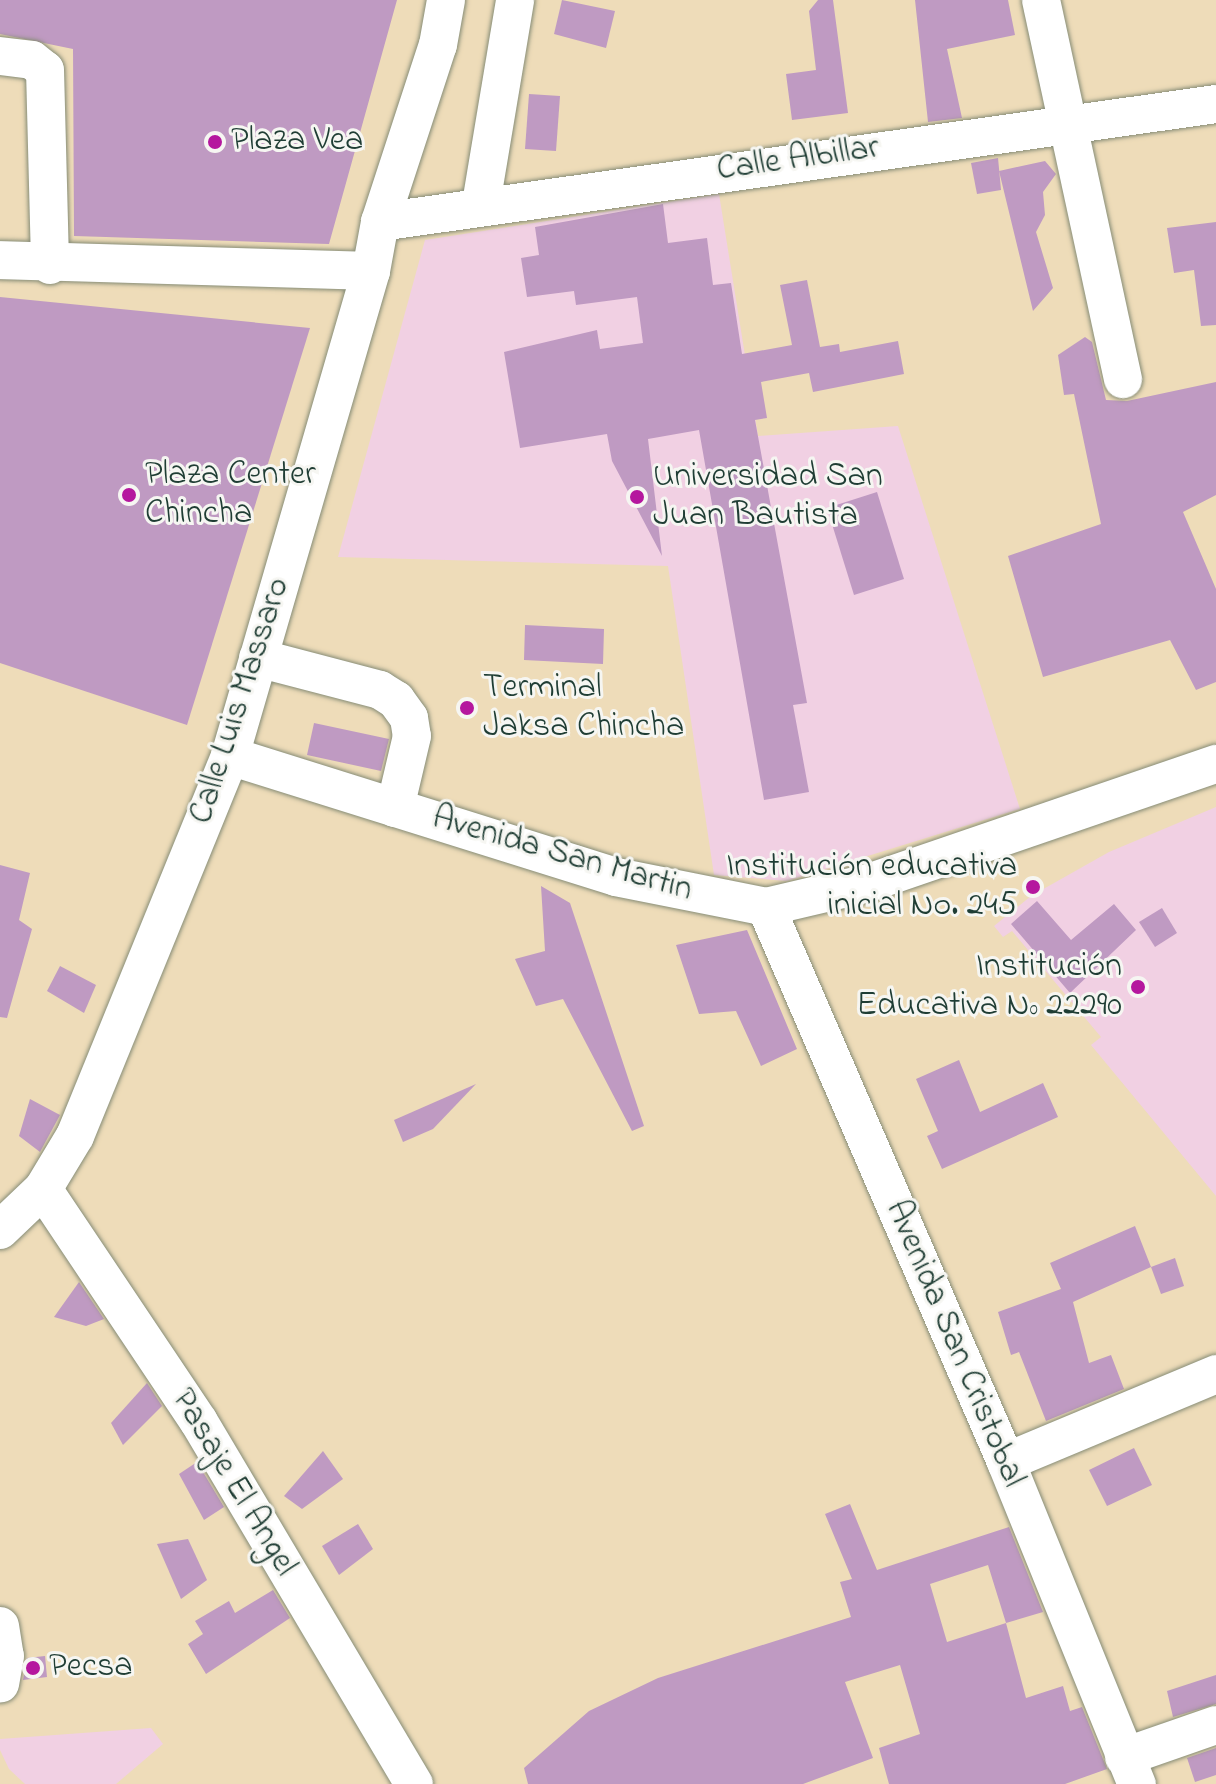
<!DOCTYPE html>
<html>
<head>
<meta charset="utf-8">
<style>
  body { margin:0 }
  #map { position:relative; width:1216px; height:1784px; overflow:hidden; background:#eedcb9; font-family:"Indie Flower",sans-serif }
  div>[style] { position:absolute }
  .built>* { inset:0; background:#f1d0e3 }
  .building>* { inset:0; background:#bf9ac2 }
  .roads { filter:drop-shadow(0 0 2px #868c76) drop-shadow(0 0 2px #868c76) }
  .minor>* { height:38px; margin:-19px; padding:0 19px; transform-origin:19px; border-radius:19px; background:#fff }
  .dots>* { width:22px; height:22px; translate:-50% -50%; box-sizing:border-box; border:4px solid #f6f6f2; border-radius:50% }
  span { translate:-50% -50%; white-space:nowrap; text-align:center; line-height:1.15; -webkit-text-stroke:6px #f6f6f2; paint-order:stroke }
  .poi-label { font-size:34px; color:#1f3d34 }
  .left { translate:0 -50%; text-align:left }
  .right { translate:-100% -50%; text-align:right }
  .street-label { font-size:34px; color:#1f3d34 }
</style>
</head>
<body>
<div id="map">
  <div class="built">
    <i style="clip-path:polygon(719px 194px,758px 436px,898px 426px,1020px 809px,787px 881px,714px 875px,668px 566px,338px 557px,425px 240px)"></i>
    <i style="clip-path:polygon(1216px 807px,1216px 1196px,1091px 1045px,1101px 1037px,1012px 931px,1003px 937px,994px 926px,1031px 896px,1109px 852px)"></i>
    <i style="clip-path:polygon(151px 1728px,163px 1744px,116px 1784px,25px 1784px,9px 1769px,0 1750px,0 1739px)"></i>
  </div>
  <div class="building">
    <i style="clip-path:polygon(0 0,397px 0,329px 244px,74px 236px,73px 49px,0 34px)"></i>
    <i style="clip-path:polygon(562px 0,615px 11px,606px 48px,554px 34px)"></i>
    <i style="clip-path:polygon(818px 0,833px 0,848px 113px,792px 120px,786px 74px,816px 70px,809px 11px)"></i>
    <i style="clip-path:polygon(915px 0,1008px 0,1015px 35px,947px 49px,962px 118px,928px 122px)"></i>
    <i style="clip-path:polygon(529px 94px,560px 96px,556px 151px,525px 149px)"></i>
    <i style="clip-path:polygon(998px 158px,1001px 190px,977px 194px,971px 163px)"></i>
    <i style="clip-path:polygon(1045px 161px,1056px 174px,1043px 192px,1045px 215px,1036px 232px,1053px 288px,1033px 311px,999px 171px)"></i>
    <i style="clip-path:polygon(663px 204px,668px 243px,707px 238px,713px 285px,731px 283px,742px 354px,792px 345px,780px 285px,807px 280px,820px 347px,839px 344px,840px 352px,898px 341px,904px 374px,813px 392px,809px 373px,761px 382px,767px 418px,755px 420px,807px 703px,793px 705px,809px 792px,764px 800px,699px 430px,648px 439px,662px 556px,612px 461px,607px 434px,520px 448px,504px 352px,597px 330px,600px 349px,643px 343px,637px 297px,576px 305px,574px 291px,527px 297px,521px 258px,539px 255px,535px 227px)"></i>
    <i style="clip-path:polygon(1216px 222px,1216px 325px,1201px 326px,1194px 270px,1174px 273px,1167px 228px)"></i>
    <i style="clip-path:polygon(0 297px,310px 328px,187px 725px,0 663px)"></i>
    <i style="clip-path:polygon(1085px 337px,1092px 342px,1106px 400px,1127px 401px,1216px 382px,1216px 495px,1183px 512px,1216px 589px,1216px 682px,1196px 690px,1170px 640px,1043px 677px,1008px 556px,1101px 524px,1074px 394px,1064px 395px,1058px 355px)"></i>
    <i style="clip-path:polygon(877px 492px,904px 579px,854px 595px,827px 508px)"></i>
    <i style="clip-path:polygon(525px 625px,604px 629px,603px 664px,524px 660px)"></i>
    <i style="clip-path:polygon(314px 723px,389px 739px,381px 771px,307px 755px)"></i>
    <i style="clip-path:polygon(0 865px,30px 873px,19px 920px,32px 929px,7px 1018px,0 1017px)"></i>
    <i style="clip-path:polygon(541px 886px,570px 903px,644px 1126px,632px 1131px,563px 999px,536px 1006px,515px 959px,545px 951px)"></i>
    <i style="clip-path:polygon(1037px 901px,1071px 940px,1114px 904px,1136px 930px,1070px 993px,1011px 924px)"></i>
    <i style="clip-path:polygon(1162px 908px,1177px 933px,1155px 947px,1139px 922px)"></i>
    <i style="clip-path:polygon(747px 930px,797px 1049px,761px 1066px,736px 1011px,699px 1014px,676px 945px)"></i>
    <i style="clip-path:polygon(60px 966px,96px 985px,84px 1013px,47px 991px)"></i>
    <i style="clip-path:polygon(959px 1060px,980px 1112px,1043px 1083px,1058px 1117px,942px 1169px,927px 1136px,938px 1131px,916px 1079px)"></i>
    <i style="clip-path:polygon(476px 1084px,433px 1129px,403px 1142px,394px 1120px)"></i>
    <i style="clip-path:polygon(30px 1099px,60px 1115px,40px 1152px,19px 1136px)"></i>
    <i style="clip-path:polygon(1135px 1226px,1151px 1267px,1073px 1302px,1089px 1363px,1111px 1355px,1124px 1389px,1046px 1421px,1019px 1352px,1011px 1355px,998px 1312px,1061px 1289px,1050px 1263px)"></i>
    <i style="clip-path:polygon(1175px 1258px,1184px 1286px,1161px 1294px,1151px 1267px)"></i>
    <i style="clip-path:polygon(79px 1282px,104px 1319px,86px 1326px,54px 1317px)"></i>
    <i style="clip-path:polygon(147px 1383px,162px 1406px,123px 1445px,111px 1423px)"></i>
    <i style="clip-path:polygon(1134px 1448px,1152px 1485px,1107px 1506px,1089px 1470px)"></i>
    <i style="clip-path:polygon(323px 1451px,343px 1479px,302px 1509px,284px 1496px)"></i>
    <i style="clip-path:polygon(197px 1462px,224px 1507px,204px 1520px,179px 1474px)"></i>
    <i style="clip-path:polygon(evenodd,850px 1504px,877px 1570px,1009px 1527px,1043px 1612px,1006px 1623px,1026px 1698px,1063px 1686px,1070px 1711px,1082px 1707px,1107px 1769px,1065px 1784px,889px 1784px,879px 1748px,920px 1734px,900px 1665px,845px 1682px,873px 1758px,803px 1784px,528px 1784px,524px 1768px,589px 1711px,658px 1678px,851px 1617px,840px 1582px,852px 1579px,825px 1514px,850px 1504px,988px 1565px,1006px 1623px,947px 1642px,930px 1584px,988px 1565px)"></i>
    <i style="clip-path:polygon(358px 1524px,373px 1549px,339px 1575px,322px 1546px)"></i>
    <i style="clip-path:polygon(188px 1539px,207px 1580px,181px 1599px,157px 1544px)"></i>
    <i style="clip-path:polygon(273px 1590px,290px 1618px,206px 1674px,188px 1644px,203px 1634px,195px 1621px,229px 1601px,235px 1613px)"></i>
    <i style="clip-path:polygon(45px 1656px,47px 1677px,23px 1680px,27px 1658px)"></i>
    <i style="clip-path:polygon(1216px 1675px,1216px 1704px,1173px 1717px,1167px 1691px)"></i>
    <i style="clip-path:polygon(1216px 1748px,1216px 1775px,1195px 1782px,1187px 1758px)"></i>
  </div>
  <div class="roads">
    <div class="minor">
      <i style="left:1041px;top:0;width:388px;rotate:77.8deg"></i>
      <i style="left:0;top:56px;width:32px;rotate:7deg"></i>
      <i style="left:32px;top:60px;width:16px;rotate:38deg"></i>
      <i style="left:45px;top:70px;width:195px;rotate:88.5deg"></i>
      <i style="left:481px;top:204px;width:207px;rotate:-80.5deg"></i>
      <i style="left:380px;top:222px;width:844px;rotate:-8.03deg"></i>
      <i style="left:0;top:260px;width:371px;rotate:1.7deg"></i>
      <i style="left:258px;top:658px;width:126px;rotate:14.7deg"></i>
      <i style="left:380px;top:690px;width:19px;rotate:32deg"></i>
      <i style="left:396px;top:700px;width:22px;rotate:54deg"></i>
      <i style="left:409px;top:718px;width:18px;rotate:81deg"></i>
      <i style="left:412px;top:736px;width:74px;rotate:103.3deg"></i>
      <i style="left:230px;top:756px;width:405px;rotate:17.4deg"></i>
      <i style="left:616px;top:877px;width:153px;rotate:11.3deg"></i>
      <i style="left:766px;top:907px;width:105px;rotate:-13.2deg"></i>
      <i style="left:868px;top:883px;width:368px;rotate:-18.9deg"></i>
      <i style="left:766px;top:907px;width:605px;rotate:66.61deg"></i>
      <i style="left:1006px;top:1462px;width:348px;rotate:67.9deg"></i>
      <i style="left:43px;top:1189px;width:280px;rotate:56.2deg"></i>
      <i style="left:199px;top:1422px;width:421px;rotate:59.3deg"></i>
      <i style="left:0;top:1230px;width:59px;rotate:-43.6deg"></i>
      <i style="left:43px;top:1189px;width:62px;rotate:-58.9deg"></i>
      <i style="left:75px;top:1136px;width:410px;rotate:-67.8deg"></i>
      <i style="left:230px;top:756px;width:505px;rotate:-73.79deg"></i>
      <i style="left:371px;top:271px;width:50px;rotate:-79.6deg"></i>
      <i style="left:380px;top:222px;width:186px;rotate:-71.9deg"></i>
      <i style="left:438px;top:45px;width:46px;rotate:-79.9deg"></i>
      <i style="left:1006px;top:1462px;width:228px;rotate:-22.7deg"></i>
      <i style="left:0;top:1626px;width:30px;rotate:81deg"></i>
      <i style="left:5px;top:1656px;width:28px;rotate:100deg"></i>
      <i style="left:1124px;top:1757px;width:97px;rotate:-19.2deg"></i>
    </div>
  </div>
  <div class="dots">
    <i style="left:215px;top:142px;background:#b5179e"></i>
    <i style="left:129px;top:495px;background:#b5179e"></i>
    <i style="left:637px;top:497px;background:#b5179e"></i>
    <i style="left:467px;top:708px;background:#b5179e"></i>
    <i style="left:1033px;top:887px;background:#b5179e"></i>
    <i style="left:1138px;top:987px;background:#b5179e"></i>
    <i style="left:33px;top:1668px;background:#b5179e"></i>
  </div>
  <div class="poi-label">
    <span class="left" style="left:231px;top:142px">Plaza Vea</span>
    <span class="left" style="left:145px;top:495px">Plaza Center<br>Chincha</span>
    <span class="left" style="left:653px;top:497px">Universidad San<br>Juan Bautista</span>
    <span class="left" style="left:483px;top:708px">Terminal<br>Jaksa Chincha</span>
    <span class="right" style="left:1017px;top:887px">Institución educativa<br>inicial No. 245</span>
    <span class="right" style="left:1122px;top:987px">Institución<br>Educativa Nº 22290</span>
    <span class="left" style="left:49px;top:1668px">Pecsa</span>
  </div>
  <div class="street-label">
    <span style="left:798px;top:160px;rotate:-8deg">Calle Albillar</span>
    <span style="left:241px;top:701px;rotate:-72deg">Calle Luis Massaro</span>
    <span style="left:562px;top:855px;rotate:16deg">Avenida San Martin</span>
    <span style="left:954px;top:1344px;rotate:67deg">Avenida San Cristobal</span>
    <span style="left:233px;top:1483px;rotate:59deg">Pasaje El Angel</span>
  </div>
</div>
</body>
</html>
